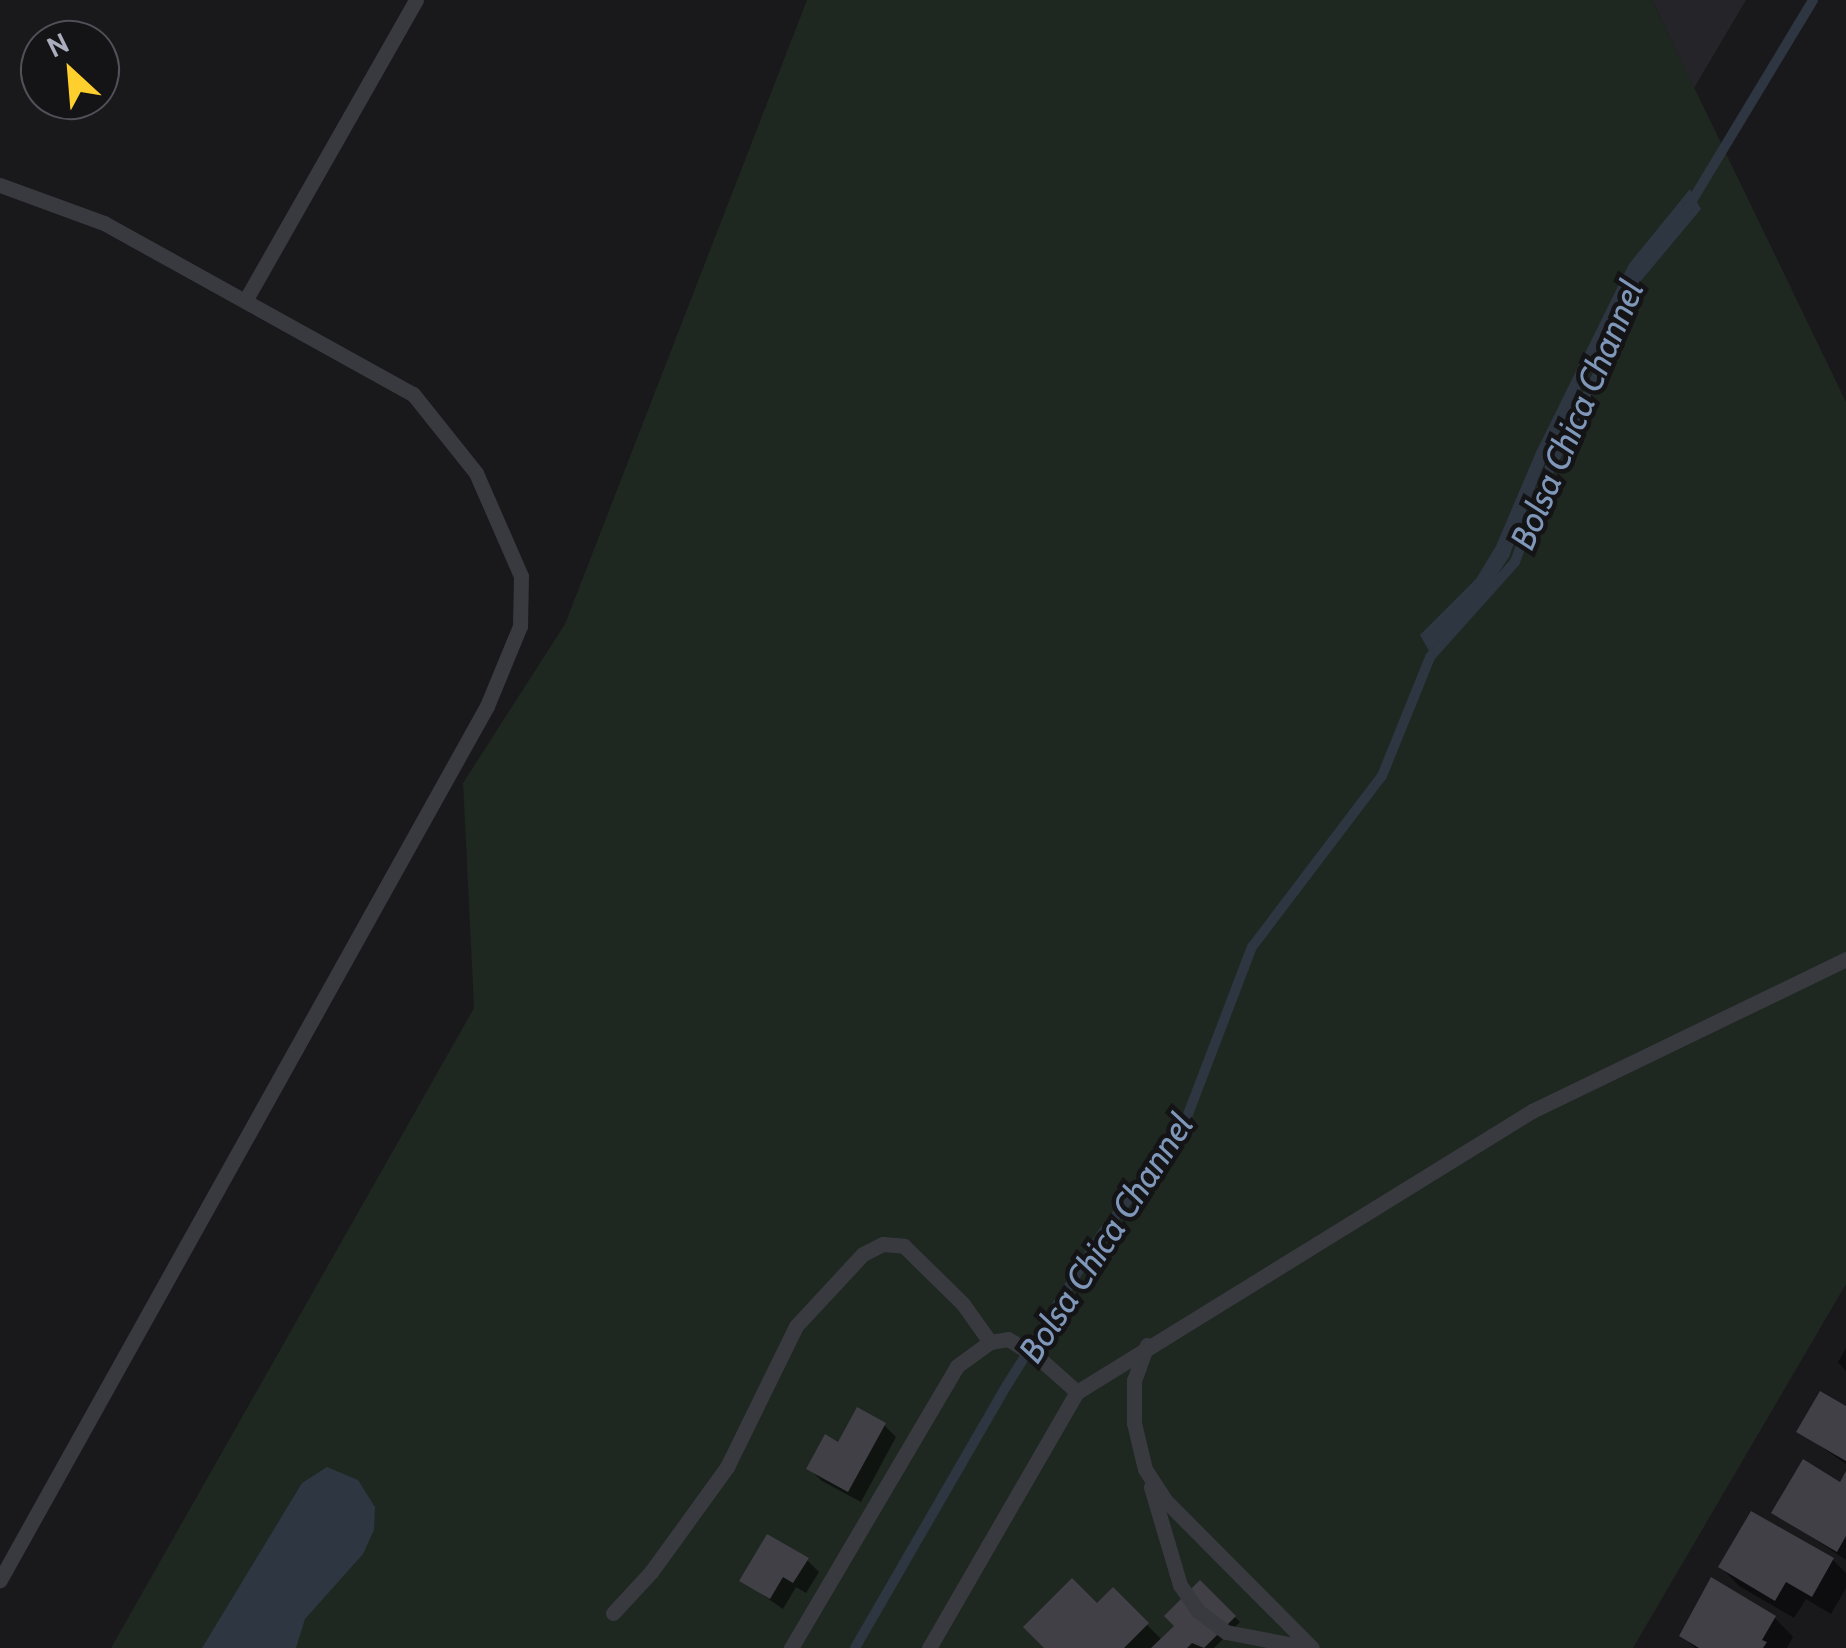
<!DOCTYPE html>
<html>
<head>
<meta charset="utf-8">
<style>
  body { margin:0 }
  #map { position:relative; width:1846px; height:1648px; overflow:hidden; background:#19181b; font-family:Cabin,sans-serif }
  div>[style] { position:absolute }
  .built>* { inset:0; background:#252428 }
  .green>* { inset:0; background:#1e2720 }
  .water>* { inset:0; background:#2d3641 }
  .shadow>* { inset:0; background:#0007 }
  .stream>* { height:10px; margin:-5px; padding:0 5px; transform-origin:5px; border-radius:5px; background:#2d3641 }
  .building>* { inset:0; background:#404046 }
  .service>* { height:15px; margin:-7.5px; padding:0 7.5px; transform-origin:7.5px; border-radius:7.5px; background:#393a40 }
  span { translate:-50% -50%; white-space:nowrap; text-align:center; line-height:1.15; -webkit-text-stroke:9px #141316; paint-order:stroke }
  .water-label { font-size:35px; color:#7f97b9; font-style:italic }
  .north { position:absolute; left:20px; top:20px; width:100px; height:100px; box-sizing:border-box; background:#141316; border:2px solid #505158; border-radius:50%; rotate:334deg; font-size:28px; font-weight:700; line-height:40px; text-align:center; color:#aaadbc }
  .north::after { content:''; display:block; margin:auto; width:35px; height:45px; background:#ffcf2d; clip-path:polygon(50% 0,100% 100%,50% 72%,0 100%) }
</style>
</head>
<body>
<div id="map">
  <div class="built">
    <i style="clip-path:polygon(1652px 0,1746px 0,1694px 88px)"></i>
  </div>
  <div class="green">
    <i style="clip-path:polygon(807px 0,1652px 0,1846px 402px,1846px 1284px,1633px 1648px,111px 1648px,474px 1008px,463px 783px,565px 624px)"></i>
  </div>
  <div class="water">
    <i style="clip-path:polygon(1690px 189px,1701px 209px,1640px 282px,1593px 362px,1542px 469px,1509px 557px,1491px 584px,1429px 651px,1420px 635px,1476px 579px,1496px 546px,1536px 452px,1629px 264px)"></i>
    <i style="clip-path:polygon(327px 1467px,358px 1480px,375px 1507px,374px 1530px,363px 1554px,305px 1619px,296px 1648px,202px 1648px,302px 1483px)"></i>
  </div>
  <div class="shadow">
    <i style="clip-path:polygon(1846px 1348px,1846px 1371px,1838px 1362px)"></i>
    <i style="clip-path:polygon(1846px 1408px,1846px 1464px,1800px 1432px)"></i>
    <i style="clip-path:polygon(884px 1425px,896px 1437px,861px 1502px,822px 1481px,809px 1469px,839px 1445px)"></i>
    <i style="clip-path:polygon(1846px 1476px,1846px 1560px,1774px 1512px,1841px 1485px)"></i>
    <i style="clip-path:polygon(807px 1560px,819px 1572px,806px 1593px,796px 1587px,783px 1609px,742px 1580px)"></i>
    <i style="clip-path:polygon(1833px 1560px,1846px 1573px,1846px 1588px,1831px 1614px,1806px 1599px,1794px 1618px,1739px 1586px,1721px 1567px)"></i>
    <i style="clip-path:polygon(1200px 1583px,1240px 1622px,1214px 1648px,1047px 1648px,1113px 1591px,1162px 1640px,1177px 1626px)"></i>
    <i style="clip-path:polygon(1775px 1618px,1793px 1637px,1787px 1648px,1695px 1648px,1682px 1636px)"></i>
  </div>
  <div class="stream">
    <i style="left:1687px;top:209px;width:244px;rotate:-58.9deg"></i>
    <i style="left:855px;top:1648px;width:304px;rotate:-60deg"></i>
    <i style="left:1007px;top:1385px;width:177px;rotate:-57.9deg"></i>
    <i style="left:1101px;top:1235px;width:133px;rotate:-52.4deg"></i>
    <i style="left:1182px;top:1130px;width:196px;rotate:-69.1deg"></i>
    <i style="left:1252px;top:947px;width:215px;rotate:-52.8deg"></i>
    <i style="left:1382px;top:776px;width:128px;rotate:-68deg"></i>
    <i style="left:1430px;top:657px;width:127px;rotate:-48.2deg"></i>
    <i style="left:1515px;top:562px;width:100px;rotate:-69.6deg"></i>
    <i style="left:1550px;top:468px;width:114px;rotate:-63deg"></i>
    <i style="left:1602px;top:366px;width:41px;rotate:-78.7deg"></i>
  </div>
  <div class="building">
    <i style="clip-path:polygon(1820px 1391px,1846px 1406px,1846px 1461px,1796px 1432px)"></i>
    <i style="clip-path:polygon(857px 1407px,886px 1423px,848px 1492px,806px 1469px,825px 1434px,838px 1442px)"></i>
    <i style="clip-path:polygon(1803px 1459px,1840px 1482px,1846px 1471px,1846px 1536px,1837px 1552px,1771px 1513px)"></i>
    <i style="clip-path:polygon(1751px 1511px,1834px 1558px,1812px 1597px,1786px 1582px,1775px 1601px,1718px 1567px)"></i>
    <i style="clip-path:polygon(767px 1534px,809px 1558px,793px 1583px,783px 1577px,770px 1599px,739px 1581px)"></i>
    <i style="clip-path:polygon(1711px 1577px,1776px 1616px,1762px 1640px,1767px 1642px,1763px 1648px,1699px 1648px,1679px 1636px)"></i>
    <i style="clip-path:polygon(1072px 1578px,1097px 1603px,1113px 1587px,1149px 1623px,1124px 1648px,1044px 1648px,1023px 1627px)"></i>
    <i style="clip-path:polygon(1200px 1580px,1236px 1616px,1204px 1648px,1192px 1643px,1187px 1648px,1151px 1648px,1174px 1626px,1164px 1616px)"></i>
  </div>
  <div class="service">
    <i style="left:0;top:185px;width:111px;rotate:20.1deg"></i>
    <i style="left:104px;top:223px;width:353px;rotate:29deg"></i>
    <i style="left:413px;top:394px;width:101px;rotate:51.4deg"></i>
    <i style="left:476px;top:473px;width:112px;rotate:66.4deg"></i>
    <i style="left:521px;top:576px;width:50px;rotate:91.1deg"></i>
    <i style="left:520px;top:626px;width:87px;rotate:112.4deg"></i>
    <i style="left:487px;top:706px;width:1001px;rotate:119.13deg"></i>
    <i style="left:245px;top:301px;width:346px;rotate:-60.4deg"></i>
    <i style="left:1147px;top:1345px;width:37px;rotate:110deg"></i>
    <i style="left:1134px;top:1380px;width:43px;rotate:90deg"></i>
    <i style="left:1134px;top:1423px;width:47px;rotate:76.6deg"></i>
    <i style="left:1145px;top:1469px;width:38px;rotate:57deg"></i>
    <i style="left:1166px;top:1501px;width:207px;rotate:45.2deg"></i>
    <i style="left:1151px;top:1487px;width:102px;rotate:73.5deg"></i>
    <i style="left:1180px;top:1585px;width:32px;rotate:55deg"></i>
    <i style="left:1198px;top:1611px;width:35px;rotate:37deg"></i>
    <i style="left:1226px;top:1632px;width:85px;rotate:10.9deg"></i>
    <i style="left:613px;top:1613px;width:56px;rotate:-47.2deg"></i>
    <i style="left:651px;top:1572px;width:130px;rotate:-54.1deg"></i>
    <i style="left:727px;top:1467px;width:157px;rotate:-63.9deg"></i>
    <i style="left:796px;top:1326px;width:98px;rotate:-47.1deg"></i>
    <i style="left:863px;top:1254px;width:22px;rotate:-27deg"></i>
    <i style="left:883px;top:1244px;width:21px;rotate:5deg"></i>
    <i style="left:904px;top:1246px;width:83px;rotate:44.5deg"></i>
    <i style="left:963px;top:1304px;width:47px;rotate:54.6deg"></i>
    <i style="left:791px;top:1648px;width:327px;rotate:-59.5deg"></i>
    <i style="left:957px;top:1366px;width:41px;rotate:-36deg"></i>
    <i style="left:990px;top:1342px;width:18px;rotate:-9deg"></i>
    <i style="left:1008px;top:1339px;width:38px;rotate:32deg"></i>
    <i style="left:1040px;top:1359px;width:50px;rotate:41.7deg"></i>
    <i style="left:929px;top:1648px;width:296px;rotate:-60deg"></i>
    <i style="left:1077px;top:1392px;width:535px;rotate:-31.7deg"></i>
    <i style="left:1532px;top:1111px;width:349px;rotate:-25.8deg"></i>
  </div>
  <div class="water-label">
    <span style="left:1577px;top:415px;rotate:-67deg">Bolsa Chica Channel</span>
    <span style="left:1106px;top:1238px;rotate:-57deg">Bolsa Chica Channel</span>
  </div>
  <div class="north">N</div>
</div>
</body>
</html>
